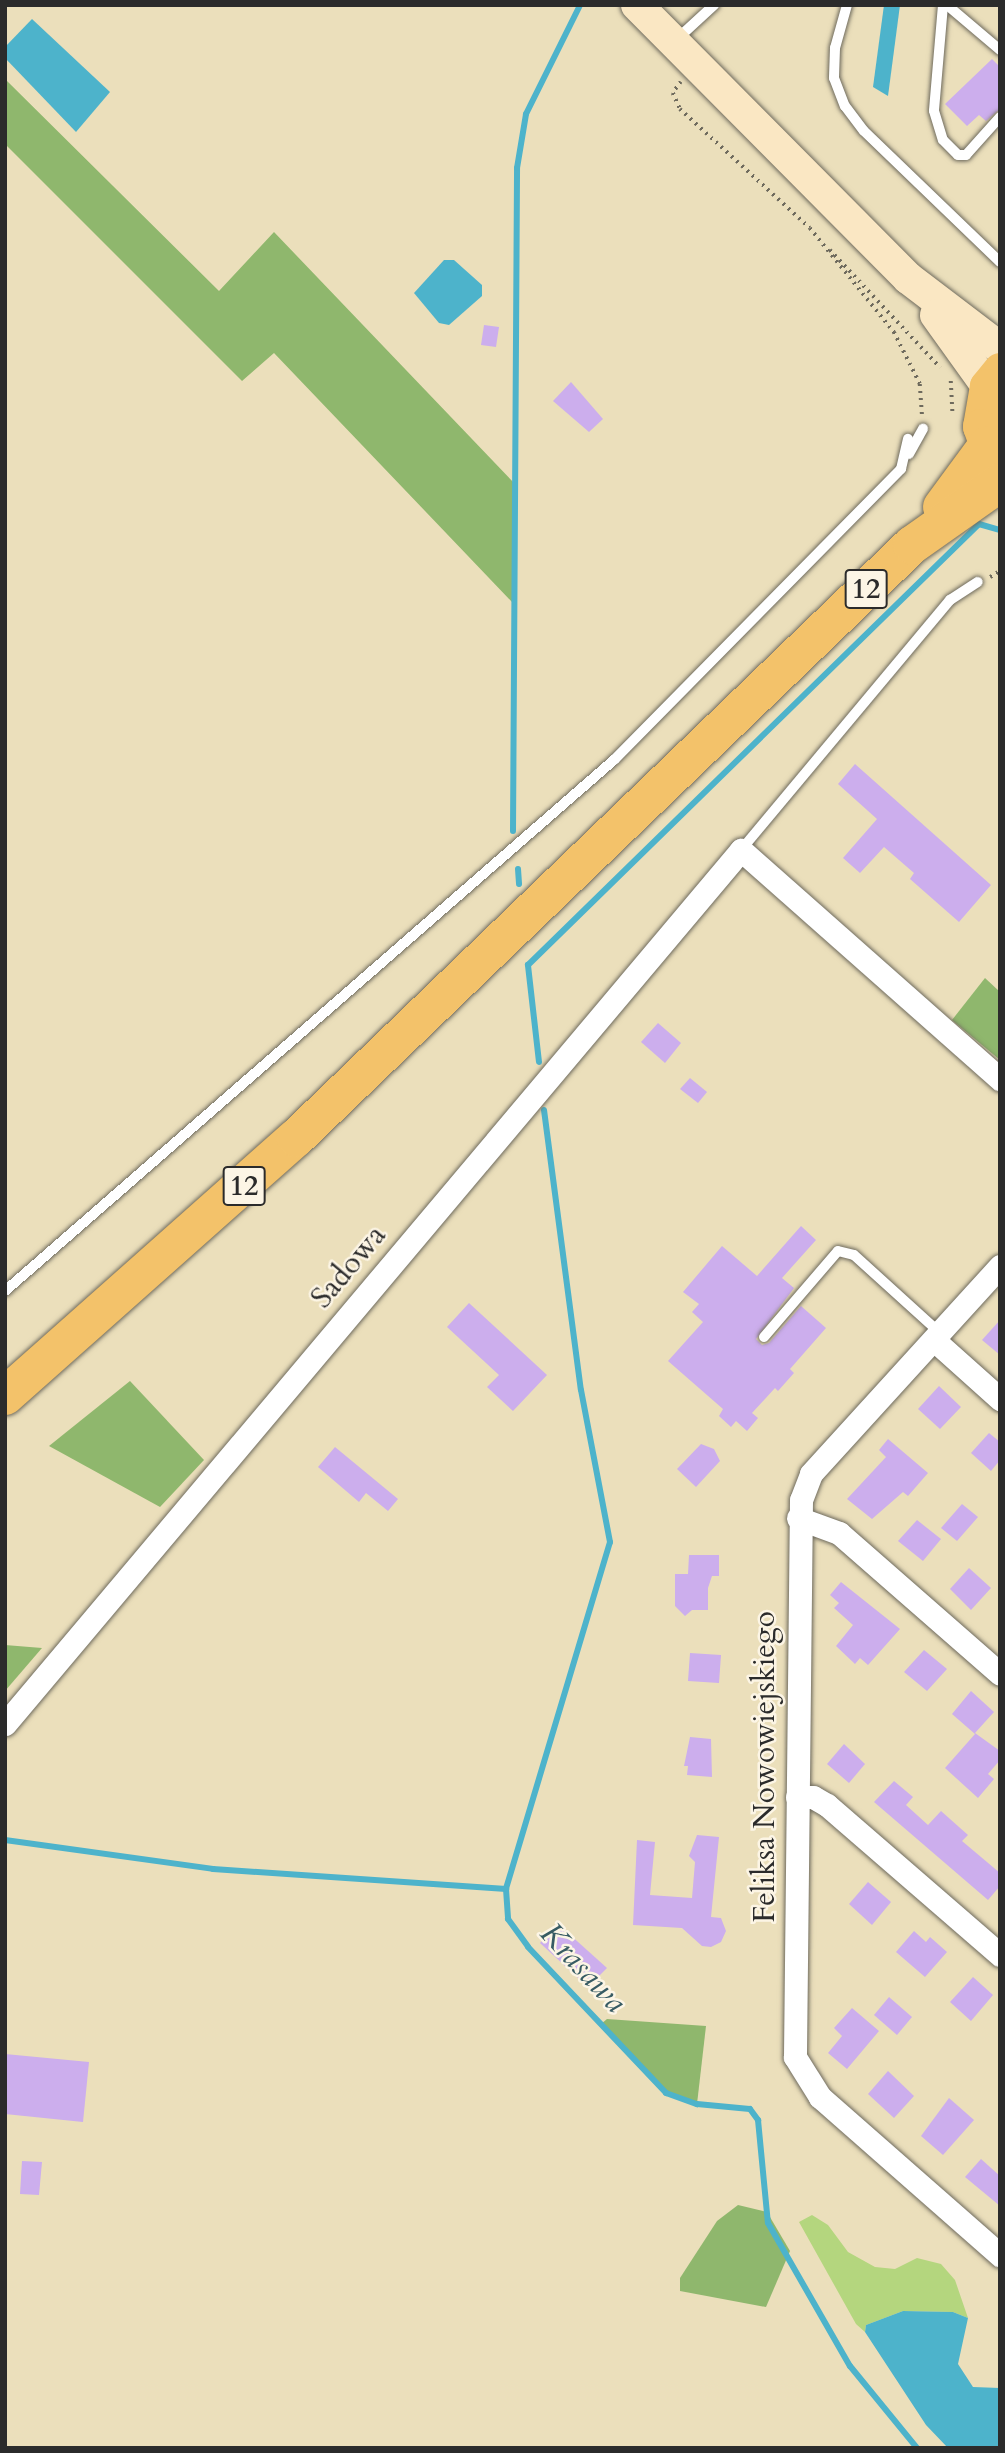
<!DOCTYPE html>
<html>
<head>
<meta charset="utf-8">
<style>
  body { margin:0 }
  #map { position:relative; width:1005px; height:2453px; overflow:hidden; background:#ebdfbb; font-family:Cardo,serif }
  div>[style] { position:absolute }
  .green>* { inset:0; background:#b4d67e }
  .forest>* { inset:0; background:#8fb76d }
  .water>* { inset:0; background:#4db3cb }
  .stream>* { height:6px; margin:-3px; padding:0 3px; transform-origin:3px; border-radius:3px; background:#4db3cb }
  .building>* { inset:0; background:#ccaeed }
  .path>* { height:3.5px; margin-top:-1.75px; transform-origin:0; background:repeating-linear-gradient(90deg,#6e6a5d 0 2px,transparent 0 7px) }
  .roads { filter:drop-shadow(0 0 2px #6e6a5d) drop-shadow(0 0 2px #6e6a5d) }
  .lane>* { height:10px; margin:-5px; padding:0 5px; transform-origin:5px; border-radius:5px; background:#fff }
  .street>* { height:23px; margin:-11.5px; padding:0 11.5px; transform-origin:11.5px; border-radius:11.5px; background:#fff }
  .secondary>* { height:32px; margin:-16px; padding:0 16px; transform-origin:16px; border-radius:16px; background:#fae7c3 }
  .primary>* { height:35px; margin:-17.5px; padding:0 17.5px; transform-origin:17.5px; border-radius:17.5px; background:#f3c26a }
  .highway>* { height:38px; margin:-19px; padding:0 19px; transform-origin:19px; border-radius:19px; background:#f3c26a }
  span { translate:-50% -50%; white-space:nowrap; text-align:center; line-height:1.15; -webkit-text-stroke:5px #fcf5e5; paint-order:stroke }
  .shield-label span { padding:2px 5px; background:#fcf5e5; border:2px solid; border-radius:5px; -webkit-text-stroke-width:0 }
  .shield-label { font-size:28px; color:#2b2b2b; font-weight:700 }
  .street-label { font-size:30px; color:#2b2b2b }
  .water-label { font-size:32px; color:#375b63; font-style:italic }
  .frame { position:absolute; inset:0; border:7px solid #2b2b2b; pointer-events:none }
</style>
</head>
<body>
<div id="map">
  <div class="green">
    <i style="clip-path:polygon(812px 2215px,828px 2225px,848px 2252px,875px 2267px,895px 2269px,917px 2258px,941px 2264px,955px 2280px,968px 2318px,953px 2312px,903px 2311px,866px 2325px,865px 2332px,856px 2324px,799px 2222px)"></i>
  </div>
  <div class="forest">
    <i style="clip-path:polygon(5px 79px,219px 291px,274px 232px,513px 482px,512px 602px,274px 353px,242px 381px,5px 144px)"></i>
    <i style="clip-path:polygon(985px 978px,1000px 992px,1000px 1060px,952px 1020px)"></i>
    <i style="clip-path:polygon(130px 1381px,204px 1460px,160px 1507px,49px 1446px)"></i>
    <i style="clip-path:polygon(5px 1645px,42px 1648px,5px 1691px)"></i>
    <i style="clip-path:polygon(607px 2019px,706px 2026px,697px 2104px,666px 2093px,601px 2024px)"></i>
    <i style="clip-path:polygon(738px 2205px,767px 2212px,790px 2251px,766px 2307px,680px 2291px,680px 2278px,717px 2221px)"></i>
  </div>
  <div class="water">
    <i style="clip-path:polygon(884px 5px,900px 5px,888px 96px,873px 87px)"></i>
    <i style="clip-path:polygon(32px 19px,110px 92px,76px 132px,5px 58px,5px 47px)"></i>
    <i style="clip-path:polygon(444px 260px,454px 260px,482px 285px,482px 296px,449px 325px,439px 323px,414px 293px)"></i>
    <i style="clip-path:polygon(903px 2311px,953px 2312px,968px 2318px,958px 2364px,973px 2387px,1000px 2388px,1000px 2448px,948px 2448px,926px 2425px,865px 2332px,866px 2325px)"></i>
  </div>
  <div class="stream">
    <i style="left:513px;top:831px;width:663px;rotate:-89.65deg"></i>
    <i style="left:517px;top:168px;width:55px;rotate:-80.5deg"></i>
    <i style="left:526px;top:114px;width:122px;rotate:-63.6deg"></i>
    <i style="left:518px;top:869px;width:15px;rotate:86deg"></i>
    <i style="left:539px;top:1062px;width:98px;rotate:-96.5deg"></i>
    <i style="left:528px;top:965px;width:631px;rotate:-44.36deg"></i>
    <i style="left:979px;top:524px;width:22px;rotate:16deg"></i>
    <i style="left:544px;top:1110px;width:282px;rotate:82.5deg"></i>
    <i style="left:581px;top:1390px;width:155px;rotate:79.2deg"></i>
    <i style="left:610px;top:1542px;width:362px;rotate:106.7deg"></i>
    <i style="left:506px;top:1889px;width:30px;rotate:86deg"></i>
    <i style="left:508px;top:1919px;width:34px;rotate:54deg"></i>
    <i style="left:528px;top:1947px;width:201px;rotate:46.6deg"></i>
    <i style="left:666px;top:2093px;width:33px;rotate:20deg"></i>
    <i style="left:697px;top:2104px;width:53px;rotate:5.4deg"></i>
    <i style="left:750px;top:2109px;width:14px;rotate:54deg"></i>
    <i style="left:758px;top:2120px;width:103px;rotate:84.5deg"></i>
    <i style="left:768px;top:2223px;width:165px;rotate:60.2deg"></i>
    <i style="left:850px;top:2366px;width:106px;rotate:50.7deg"></i>
    <i style="left:5px;top:1840px;width:210px;rotate:7.9deg"></i>
    <i style="left:213px;top:1869px;width:294px;rotate:3.9deg"></i>
  </div>
  <div class="building">
    <i style="clip-path:polygon(992px 59px,1000px 67px,1000px 109px,986px 121px,979px 115px,967px 126px,945px 104px)"></i>
    <i style="clip-path:polygon(484px 325px,499px 327px,496px 347px,481px 345px)"></i>
    <i style="clip-path:polygon(571px 382px,603px 419px,589px 432px,553px 401px)"></i>
    <i style="clip-path:polygon(855px 764px,991px 885px,959px 922px,910px 879px,914px 873px,884px 847px,860px 873px,843px 858px,877px 819px,838px 784px)"></i>
    <i style="clip-path:polygon(658px 1023px,681px 1043px,665px 1063px,641px 1042px)"></i>
    <i style="clip-path:polygon(690px 1078px,707px 1092px,698px 1103px,680px 1089px)"></i>
    <i style="clip-path:polygon(801px 1226px,816px 1240px,782px 1278px,794px 1288px,756px 1339px,762px 1345px,769px 1343px,801px 1306px,826px 1328px,790px 1369px,794px 1373px,778px 1391px,775px 1388px,752px 1413px,758px 1418px,747px 1431px,736px 1421px,731px 1427px,719px 1416px,723px 1409px,668px 1361px,703px 1322px,692px 1312px,699px 1304px,683px 1292px,722px 1246px,757px 1276px)"></i>
    <i style="clip-path:polygon(469px 1303px,547px 1375px,513px 1411px,487px 1387px,499px 1375px,447px 1327px)"></i>
    <i style="clip-path:polygon(1000px 1320px,1000px 1355px,982px 1340px)"></i>
    <i style="clip-path:polygon(939px 1386px,961px 1407px,940px 1429px,918px 1409px)"></i>
    <i style="clip-path:polygon(989px 1433px,1000px 1442px,1000px 1460px,991px 1471px,971px 1453px)"></i>
    <i style="clip-path:polygon(888px 1439px,928px 1473px,908px 1496px,903px 1492px,872px 1519px,847px 1499px,886px 1457px,879px 1450px)"></i>
    <i style="clip-path:polygon(701px 1444px,714px 1449px,720px 1461px,696px 1487px,677px 1469px)"></i>
    <i style="clip-path:polygon(335px 1447px,398px 1499px,388px 1511px,366px 1493px,359px 1502px,318px 1467px)"></i>
    <i style="clip-path:polygon(962px 1504px,978px 1517px,957px 1541px,941px 1528px)"></i>
    <i style="clip-path:polygon(917px 1520px,941px 1539px,923px 1561px,898px 1541px)"></i>
    <i style="clip-path:polygon(689px 1555px,719px 1555px,719px 1576px,712px 1576px,708px 1588px,708px 1610px,692px 1610px,685px 1616px,675px 1606px,675px 1574px,688px 1574px)"></i>
    <i style="clip-path:polygon(969px 1568px,991px 1588px,971px 1610px,950px 1589px)"></i>
    <i style="clip-path:polygon(841px 1582px,900px 1629px,868px 1665px,860px 1658px,855px 1664px,836px 1646px,853px 1625px,834px 1608px,839px 1603px,830px 1595px)"></i>
    <i style="clip-path:polygon(924px 1650px,947px 1669px,927px 1691px,904px 1672px)"></i>
    <i style="clip-path:polygon(690px 1653px,721px 1655px,719px 1683px,688px 1681px)"></i>
    <i style="clip-path:polygon(971px 1691px,994px 1712px,975px 1733px,1000px 1751px,1000px 1760px,988px 1774px,994px 1779px,978px 1798px,945px 1768px,975px 1734px,952px 1714px)"></i>
    <i style="clip-path:polygon(690px 1737px,711px 1739px,712px 1777px,687px 1775px,688px 1766px,684px 1766px)"></i>
    <i style="clip-path:polygon(844px 1744px,865px 1764px,849px 1783px,827px 1764px)"></i>
    <i style="clip-path:polygon(894px 1781px,913px 1797px,906px 1805px,928px 1825px,941px 1811px,968px 1835px,962px 1841px,1000px 1873px,1000px 1886px,988px 1900px,874px 1802px)"></i>
    <i style="clip-path:polygon(697px 1835px,719px 1837px,711px 1917px,721px 1918px,726px 1931px,721px 1942px,711px 1947px,702px 1946px,682px 1928px,633px 1925px,637px 1840px,655px 1842px,650px 1895px,692px 1898px,695px 1862px,689px 1856px)"></i>
    <i style="clip-path:polygon(868px 1882px,891px 1902px,872px 1925px,849px 1904px)"></i>
    <i style="clip-path:polygon(558px 1924px,607px 1968px,588px 1987px,540px 1943px)"></i>
    <i style="clip-path:polygon(914px 1931px,926px 1942px,930px 1937px,947px 1952px,925px 1977px,896px 1952px)"></i>
    <i style="clip-path:polygon(973px 1977px,993px 1995px,971px 2021px,950px 2002px)"></i>
    <i style="clip-path:polygon(889px 1997px,912px 2017px,897px 2035px,874px 2015px)"></i>
    <i style="clip-path:polygon(852px 2008px,879px 2031px,847px 2069px,828px 2053px,842px 2036px,834px 2028px)"></i>
    <i style="clip-path:polygon(5px 2054px,89px 2062px,83px 2122px,5px 2114px)"></i>
    <i style="clip-path:polygon(888px 2071px,914px 2096px,894px 2118px,868px 2094px)"></i>
    <i style="clip-path:polygon(949px 2098px,974px 2120px,943px 2155px,921px 2136px)"></i>
    <i style="clip-path:polygon(981px 2159px,1000px 2176px,1000px 2206px,965px 2177px)"></i>
    <i style="clip-path:polygon(22px 2161px,42px 2162px,39px 2195px,20px 2194px)"></i>
  </div>
  <div class="path">
    <i style="left:681px;top:82px;width:14px;rotate:126deg"></i>
    <i style="left:673px;top:93px;width:17px;rotate:66deg"></i>
    <i style="left:680px;top:109px;width:176px;rotate:42.5deg"></i>
    <i style="left:810px;top:228px;width:134px;rotate:51.1deg"></i>
    <i style="left:894px;top:332px;width:58px;rotate:63.4deg"></i>
    <i style="left:920px;top:384px;width:31px;rotate:86deg"></i>
    <i style="left:830px;top:250px;width:161px;rotate:46.8deg"></i>
    <i style="left:951px;top:381px;width:34px;rotate:87deg"></i>
    <i style="left:990px;top:577px;width:12px;rotate:-31deg"></i>
  </div>
  <div class="roads">
    <div class="lane">
      <i style="left:847px;top:5px;width:45px;rotate:105.6deg"></i>
      <i style="left:835px;top:48px;width:30px;rotate:92deg"></i>
      <i style="left:834px;top:78px;width:30px;rotate:69deg"></i>
      <i style="left:845px;top:106px;width:31px;rotate:53deg"></i>
      <i style="left:864px;top:131px;width:189px;rotate:43.9deg"></i>
      <i style="left:943px;top:5px;width:106px;rotate:94.9deg"></i>
      <i style="left:934px;top:111px;width:30px;rotate:73deg"></i>
      <i style="left:943px;top:140px;width:21px;rotate:45deg"></i>
      <i style="left:958px;top:155px;width:8px"></i>
      <i style="left:966px;top:155px;width:51px;rotate:-48.2deg"></i>
      <i style="left:947px;top:5px;width:70px;rotate:40.3deg"></i>
      <i style="left:676px;top:40px;width:52px;rotate:-42.6deg"></i>
      <i style="left:909px;top:454px;width:29px;rotate:-61deg"></i>
      <i style="left:741px;top:850px;width:326px;rotate:-50.1deg"></i>
      <i style="left:950px;top:600px;width:33px;rotate:-33deg"></i>
      <i style="left:5px;top:1291px;width:808px;rotate:-41.09deg"></i>
      <i style="left:614px;top:760px;width:409px;rotate:-45.4deg"></i>
      <i style="left:901px;top:469px;width:31px;rotate:-77deg"></i>
      <i style="left:764px;top:1337px;width:113px;rotate:-49.3deg"></i>
      <i style="left:838px;top:1251px;width:16px;rotate:14deg"></i>
      <i style="left:854px;top:1255px;width:116px;rotate:42.2deg"></i>
    </div>
    <div class="street">
      <i style="left:1000px;top:1266px;width:281px;rotate:132.3deg"></i>
      <i style="left:811px;top:1474px;width:28px;rotate:111deg"></i>
      <i style="left:801px;top:1500px;width:557px;rotate:90.62deg"></i>
      <i style="left:795px;top:2057px;width:47px;rotate:58deg"></i>
      <i style="left:820px;top:2097px;width:240px;rotate:41.3deg"></i>
      <i style="left:934px;top:1340px;width:89px;rotate:41.8deg"></i>
      <i style="left:798px;top:1518px;width:44px;rotate:20.1deg"></i>
      <i style="left:839px;top:1533px;width:214px;rotate:41.2deg"></i>
      <i style="left:5px;top:1724px;width:1143px;rotate:-49.9deg"></i>
      <i style="left:741px;top:850px;width:346px;rotate:41.5deg"></i>
      <i style="left:797px;top:1797px;width:16px"></i>
      <i style="left:813px;top:1797px;width:16px;rotate:30deg"></i>
      <i style="left:827px;top:1805px;width:229px;rotate:40.9deg"></i>
    </div>
    <div class="secondary">
      <i style="left:637px;top:5px;width:385px;rotate:45.2deg"></i>
      <i style="left:908px;top:278px;width:116px;rotate:37.3deg"></i>
      <i style="left:936px;top:315px;width:87px;rotate:54.3deg"></i>
    </div>
    <div class="primary">
      <i style="left:1000px;top:370px;width:21px;rotate:129deg"></i>
      <i style="left:987px;top:386px;width:41px;rotate:99.9deg"></i>
      <i style="left:980px;top:426px;width:21px;rotate:71deg"></i>
      <i style="left:987px;top:446px;width:21px;rotate:53deg"></i>
    </div>
    <div class="highway">
      <i style="left:942px;top:507px;width:76px;rotate:-53.6deg"></i>
      <i style="left:5px;top:1396px;width:389px;rotate:-41.6deg"></i>
      <i style="left:296px;top:1138px;width:855px;rotate:-43.91deg"></i>
      <i style="left:912px;top:545px;width:108px;rotate:-35.2deg"></i>
    </div>
  </div>
  <div class="shield-label">
    <span style="left:866px;top:589px">12</span>
    <span style="left:244px;top:1186px">12</span>
  </div>
  <div class="street-label">
    <span style="left:349px;top:1267px;rotate:-50deg">Sadowa</span>
    <span style="left:765px;top:1767px;rotate:-90deg">Feliksa Nowowiejskiego</span>
  </div>
  <div class="water-label">
    <span style="left:583px;top:1968px;rotate:47deg">Krasawa</span>
  </div>
  <div class="frame"></div>
</div>
</body>
</html>
